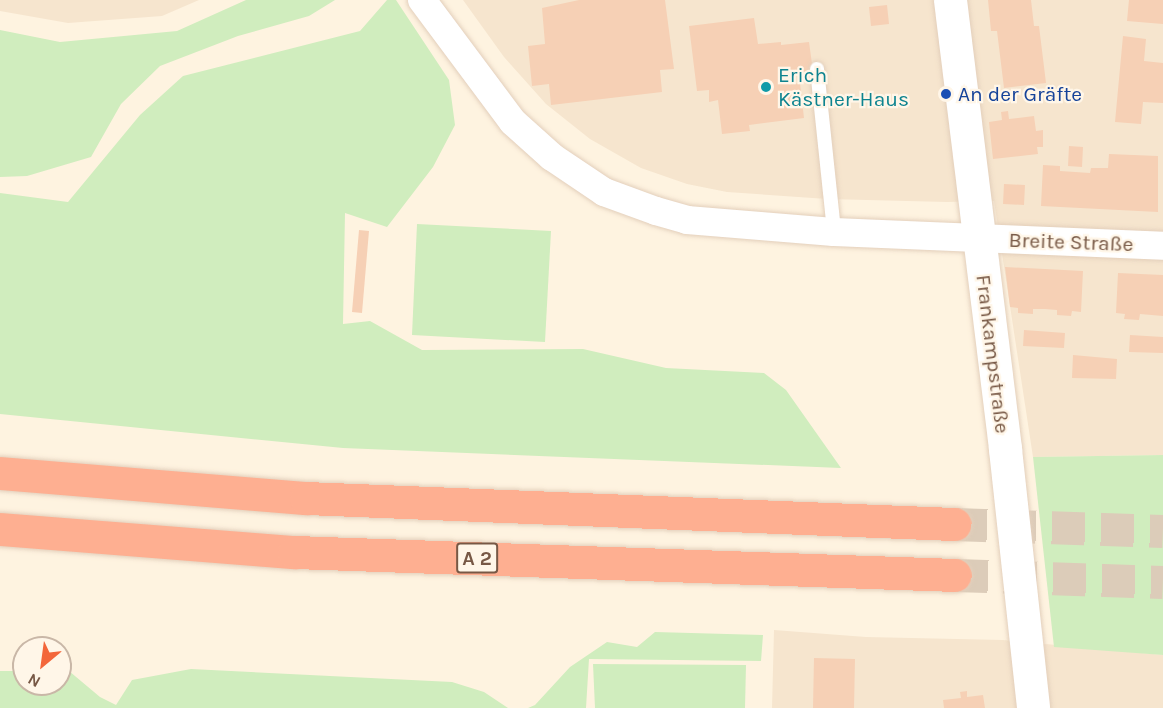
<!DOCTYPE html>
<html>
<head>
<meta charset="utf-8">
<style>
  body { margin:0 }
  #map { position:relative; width:1163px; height:708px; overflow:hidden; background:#fef3e0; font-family:Karla,sans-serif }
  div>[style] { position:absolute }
  .residential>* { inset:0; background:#f6e5ce }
  .green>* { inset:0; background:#d0edbe }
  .building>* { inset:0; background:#f6d0b5 }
  .highway-tunnel>* { height:33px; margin-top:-16.5px; transform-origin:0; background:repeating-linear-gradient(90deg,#dcccb9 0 33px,transparent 0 49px) }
  .roads { filter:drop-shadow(0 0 2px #e3cfbb) drop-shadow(0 0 2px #e3cfbb) }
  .lane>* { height:14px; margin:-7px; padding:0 7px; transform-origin:7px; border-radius:7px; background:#fff }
  .street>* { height:28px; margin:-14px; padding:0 14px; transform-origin:14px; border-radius:14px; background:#fff }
  .secondary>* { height:33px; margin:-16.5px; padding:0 16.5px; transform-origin:16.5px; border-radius:16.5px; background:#fff }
  .highway>* { height:33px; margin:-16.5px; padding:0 16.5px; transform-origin:16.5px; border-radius:16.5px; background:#feaf91 }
  .dots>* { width:16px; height:16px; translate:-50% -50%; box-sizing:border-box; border:3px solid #fff6e8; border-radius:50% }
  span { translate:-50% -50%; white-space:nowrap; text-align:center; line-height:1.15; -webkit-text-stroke:4.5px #fff6e8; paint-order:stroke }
  .shield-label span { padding:2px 4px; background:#fff6e8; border:2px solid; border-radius:4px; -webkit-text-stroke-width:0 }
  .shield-label { font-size:20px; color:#775845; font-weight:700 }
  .culture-label { font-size:21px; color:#0d838f }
  .left { translate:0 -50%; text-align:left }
  .transit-label { font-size:21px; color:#164399 }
  .street-label { font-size:21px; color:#775845 }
  .north { position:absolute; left:12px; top:636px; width:60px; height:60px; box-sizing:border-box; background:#fff6e8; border:2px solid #c9b7a7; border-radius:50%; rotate:209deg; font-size:16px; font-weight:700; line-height:24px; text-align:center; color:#775845 }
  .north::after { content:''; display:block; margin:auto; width:21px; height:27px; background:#f3663a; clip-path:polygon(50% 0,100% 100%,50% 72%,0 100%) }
</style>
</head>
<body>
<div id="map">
  <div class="residential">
    <i style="clip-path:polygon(0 0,199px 0,162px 16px,68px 23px,0 11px)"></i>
    <i style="clip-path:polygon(463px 0,1163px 0,1163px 455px,1033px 457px,994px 201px,947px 202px,827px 199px,727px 192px,687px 184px,641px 168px,590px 139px,546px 104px,504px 57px)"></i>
    <i style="clip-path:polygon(774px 630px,866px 637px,1003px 640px,1163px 655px,1163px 708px,772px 708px)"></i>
  </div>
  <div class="green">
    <i style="clip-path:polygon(246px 0,335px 0,309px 16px,238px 36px,160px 66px,121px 104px,91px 157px,27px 176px,0 177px,0 30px,60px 42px,177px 31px)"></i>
    <i style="clip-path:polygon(387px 0,396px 0,449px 80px,455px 125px,433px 167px,387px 227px,345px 213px,343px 324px,370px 321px,422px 350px,583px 349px,666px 368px,764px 373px,786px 390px,841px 468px,343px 448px,0 414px,0 193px,68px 202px,140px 115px,183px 76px,360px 31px)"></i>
    <i style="clip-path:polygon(417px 224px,551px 231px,545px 342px,412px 335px)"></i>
    <i style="clip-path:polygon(1163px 455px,1163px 655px,1054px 647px,1033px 457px)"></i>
    <i style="clip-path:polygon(655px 632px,763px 635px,761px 661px,589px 659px,586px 708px,528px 708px,535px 705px,570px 667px,607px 642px,637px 647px)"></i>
    <i style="clip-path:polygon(593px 664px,746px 665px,745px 708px,595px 708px)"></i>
    <i style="clip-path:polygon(191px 669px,452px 682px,484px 692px,508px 708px,0 708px,0 671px,24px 671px,24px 684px,60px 684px,60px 671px,69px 671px,100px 697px,116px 705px,132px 680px)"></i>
  </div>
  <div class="building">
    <i style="clip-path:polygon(579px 0,665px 0,674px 69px,660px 70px,662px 92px,551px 105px,549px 84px,532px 86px,528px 46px,545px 44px,542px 8px)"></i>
    <i style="clip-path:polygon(988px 0,1031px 0,1034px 26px,1039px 26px,1046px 83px,1004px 88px,997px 31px,991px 31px)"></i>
    <i style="clip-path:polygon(1129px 0,1163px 0,1163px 24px,1127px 21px)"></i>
    <i style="clip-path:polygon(887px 5px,889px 24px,871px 26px,869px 7px)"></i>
    <i style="clip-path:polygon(754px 18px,758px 44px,781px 42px,781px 45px,809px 42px,813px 71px,792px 73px,793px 84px,800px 83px,804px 118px,749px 125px,750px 131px,722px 134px,718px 100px,709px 102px,709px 90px,697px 91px,689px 26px)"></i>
    <i style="clip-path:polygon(1123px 36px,1146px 39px,1144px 61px,1163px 63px,1163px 103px,1143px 102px,1141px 124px,1115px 122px)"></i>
    <i style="clip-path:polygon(1008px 111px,1009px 119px,1034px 116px,1036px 131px,1043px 130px,1043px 147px,1037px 147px,1038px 154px,993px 159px,989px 122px,1002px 120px,1001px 112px)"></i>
    <i style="clip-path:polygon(1069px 146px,1083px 147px,1082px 167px,1068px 166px)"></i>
    <i style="clip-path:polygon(1109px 154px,1158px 156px,1158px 212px,1041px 206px,1043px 165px,1060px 166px,1060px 171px,1090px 173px,1091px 168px,1108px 168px)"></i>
    <i style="clip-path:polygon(1004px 184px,1025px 185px,1024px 205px,1003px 204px)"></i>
    <i style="clip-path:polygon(359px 230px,369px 231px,362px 313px,352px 312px)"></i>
    <i style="clip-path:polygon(1005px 267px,1083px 271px,1081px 312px,1072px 311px,1071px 316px,1057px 315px,1057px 310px,1045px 309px,1033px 309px,1033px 314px,1018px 313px,1018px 308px,1010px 307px)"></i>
    <i style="clip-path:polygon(1118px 273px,1163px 275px,1163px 316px,1140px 314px,1139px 320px,1124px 319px,1125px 314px,1116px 313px)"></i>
    <i style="clip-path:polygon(1024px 330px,1065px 333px,1064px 348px,1023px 346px)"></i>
    <i style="clip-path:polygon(1130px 335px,1163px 337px,1163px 353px,1129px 352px)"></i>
    <i style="clip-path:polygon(1073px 355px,1117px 359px,1116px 379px,1072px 378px)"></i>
    <i style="clip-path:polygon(814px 658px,855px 659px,854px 708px,813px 708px)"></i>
    <i style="clip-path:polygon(967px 691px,967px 697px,983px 695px,985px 708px,944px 708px,943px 700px,961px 698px,960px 692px)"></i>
  </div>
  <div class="highway-tunnel">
    <i style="left:954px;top:524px;width:209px;rotate:1.9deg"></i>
    <i style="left:955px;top:575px;width:208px;rotate:1.9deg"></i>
  </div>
  <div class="roads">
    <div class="lane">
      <i style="left:817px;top:69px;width:164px;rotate:84deg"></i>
    </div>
    <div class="street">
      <i style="left:422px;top:0;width:152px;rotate:53.3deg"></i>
      <i style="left:513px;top:122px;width:52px;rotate:41.9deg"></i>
      <i style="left:552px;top:157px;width:63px;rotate:33.9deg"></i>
      <i style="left:604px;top:192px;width:55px;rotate:20.1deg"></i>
      <i style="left:656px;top:211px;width:32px;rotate:16deg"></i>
      <i style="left:687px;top:220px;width:147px;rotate:4.7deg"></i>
      <i style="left:834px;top:232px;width:329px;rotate:2.4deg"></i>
    </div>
    <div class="secondary">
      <i style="left:950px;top:0;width:452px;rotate:83deg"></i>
      <i style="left:1005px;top:449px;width:261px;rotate:83.8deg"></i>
    </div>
    <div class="highway">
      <i style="left:0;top:473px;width:307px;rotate:4.7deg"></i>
      <i style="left:306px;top:498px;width:649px;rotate:2.3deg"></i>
      <i style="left:0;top:529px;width:295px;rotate:4.5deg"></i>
      <i style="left:294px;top:552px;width:661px;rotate:1.99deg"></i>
    </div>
  </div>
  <div class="dots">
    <i style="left:766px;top:87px;background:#0f9aa8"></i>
    <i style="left:946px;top:94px;background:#1a4fb4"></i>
  </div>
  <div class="shield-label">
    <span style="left:477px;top:558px">A 2</span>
  </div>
  <div class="culture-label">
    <span class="left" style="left:778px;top:87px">Erich<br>Kästner-Haus</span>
  </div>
  <div class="transit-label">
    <span class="left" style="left:958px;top:94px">An der Gräfte</span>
  </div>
  <div class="street-label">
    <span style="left:1071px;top:242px;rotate:2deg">Breite Straße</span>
    <span style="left:993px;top:354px;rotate:83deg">Frankampstraße</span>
  </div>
  <div class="north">N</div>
</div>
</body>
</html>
